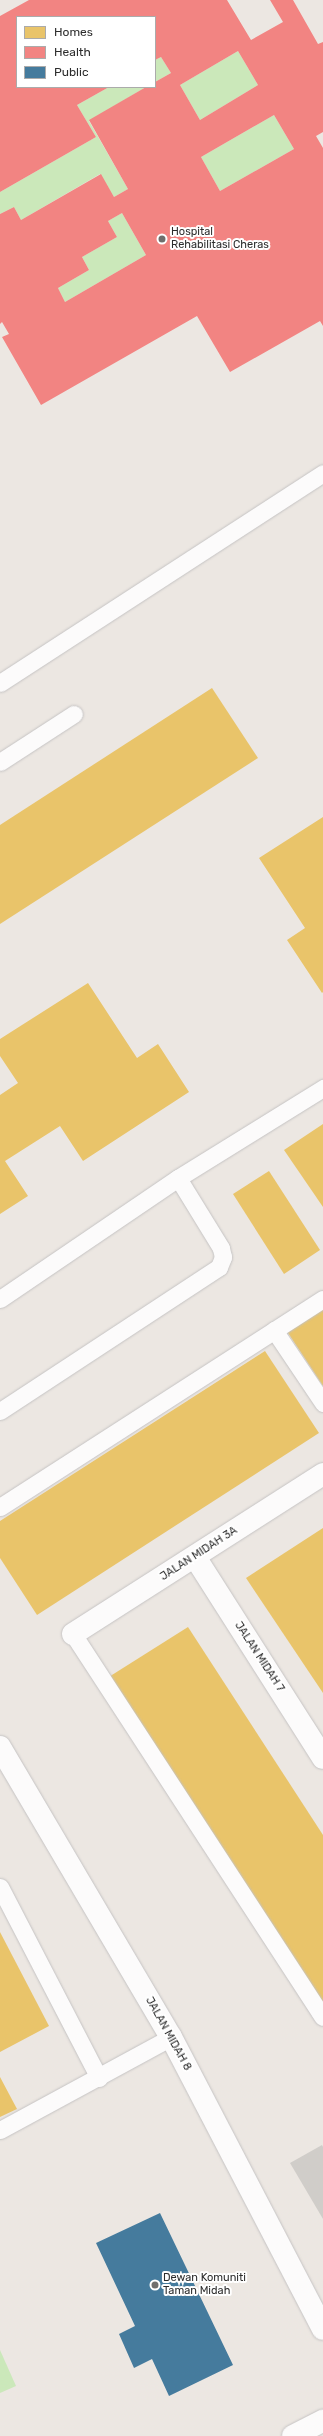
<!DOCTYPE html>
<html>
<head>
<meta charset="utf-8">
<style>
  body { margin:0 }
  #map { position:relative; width:323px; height:2436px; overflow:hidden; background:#ece7e2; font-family:Rubik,sans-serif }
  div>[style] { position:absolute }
  .green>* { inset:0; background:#cbe8ba }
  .homes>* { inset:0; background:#e9c46a }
  .health>* { inset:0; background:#f28482 }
  .public>* { inset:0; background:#457b9d }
  .building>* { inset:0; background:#d0cdc9 }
  .roads { filter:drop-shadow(0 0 1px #c5c3c3) drop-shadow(0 0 1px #c5c3c3) }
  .service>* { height:17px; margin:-8.5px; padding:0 8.5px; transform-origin:8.5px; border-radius:8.5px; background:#fcfbfb }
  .minor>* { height:22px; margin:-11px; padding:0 11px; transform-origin:11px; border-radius:11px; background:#fcfbfb }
  .dots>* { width:11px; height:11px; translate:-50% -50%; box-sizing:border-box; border:2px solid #fff; border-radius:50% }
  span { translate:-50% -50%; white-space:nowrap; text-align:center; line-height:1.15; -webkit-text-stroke:4px #fff; paint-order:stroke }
  .poi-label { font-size:11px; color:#2d2d2d }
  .left { translate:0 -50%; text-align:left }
  .street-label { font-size:11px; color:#2d2d2d }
  .legend { position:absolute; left:16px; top:16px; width:140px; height:72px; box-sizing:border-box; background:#fff; border:1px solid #ababab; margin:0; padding:5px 7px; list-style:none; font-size:12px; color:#2d2d2d }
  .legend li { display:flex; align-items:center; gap:8px; height:20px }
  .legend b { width:20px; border:1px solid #ababab }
</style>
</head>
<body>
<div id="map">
  <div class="green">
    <i style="clip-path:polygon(238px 51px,258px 85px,200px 120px,180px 85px)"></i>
    <i style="clip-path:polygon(161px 57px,171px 73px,155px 82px,155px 60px)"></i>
    <i style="clip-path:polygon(109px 87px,146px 87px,89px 121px,128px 189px,114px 197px,100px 174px,21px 220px,14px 207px,0 214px,0 192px,96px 137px,77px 105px)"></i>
    <i style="clip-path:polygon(274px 115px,294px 149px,220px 191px,201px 157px)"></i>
    <i style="clip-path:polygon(122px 213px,146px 255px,65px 302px,58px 288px,89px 270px,82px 257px,117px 237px,108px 221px)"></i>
    <i style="clip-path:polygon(0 2350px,16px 2386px,0 2393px)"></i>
  </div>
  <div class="homes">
    <i style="clip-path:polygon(212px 688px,258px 758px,0 924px,0 825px)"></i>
    <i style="clip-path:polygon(323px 817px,323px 992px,322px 993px,287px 940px,305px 928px,259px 858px)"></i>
    <i style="clip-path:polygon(88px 983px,137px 1058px,158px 1044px,189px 1092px,83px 1161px,60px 1126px,5px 1161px,28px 1196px,0 1214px,0 1095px,18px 1083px,0 1056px,0 1039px)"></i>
    <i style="clip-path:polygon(323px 1124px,323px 1207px,284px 1150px)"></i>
    <i style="clip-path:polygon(269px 1171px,320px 1250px,284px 1274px,233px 1194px)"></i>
    <i style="clip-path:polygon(323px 1306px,323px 1386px,286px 1330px)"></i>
    <i style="clip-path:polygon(265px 1351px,319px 1433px,37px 1615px,0 1558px,0 1521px)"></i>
    <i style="clip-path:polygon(323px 1528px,323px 1693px,246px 1578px)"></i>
    <i style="clip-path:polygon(188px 1627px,323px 1835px,323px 2015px,104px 1680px)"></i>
    <i style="clip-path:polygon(0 1932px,49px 2026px,0 2052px)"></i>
    <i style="clip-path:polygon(0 2077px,17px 2109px,0 2117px)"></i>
  </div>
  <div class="health">
    <i style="clip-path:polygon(evenodd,29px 0,227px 0,251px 40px,283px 22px,270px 0,293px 0,318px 44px,323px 42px,323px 132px,316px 136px,323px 148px,323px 326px,320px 321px,230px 372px,197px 316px,41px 405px,2px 337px,9px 334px,2px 322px,0 324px,0 214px,14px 207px,21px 220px,101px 174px,114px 197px,128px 189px,89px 120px,146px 87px,155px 87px,155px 82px,171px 73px,161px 57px,155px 60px,155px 17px,17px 17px,17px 87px,109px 87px,77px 105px,96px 137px,0 192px,0 16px,29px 0,238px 51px,258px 85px,200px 120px,180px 85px,238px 51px,29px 0,274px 115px,294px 149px,220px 191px,201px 157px,274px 115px,29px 0,122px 213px,146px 255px,65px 302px,58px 288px,89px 270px,82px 257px,117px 237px,108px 221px,122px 213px)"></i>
  </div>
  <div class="public">
    <i style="clip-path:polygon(160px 2213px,233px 2365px,169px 2396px,152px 2359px,134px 2368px,119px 2334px,135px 2326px,96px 2243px)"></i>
  </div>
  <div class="building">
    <i style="clip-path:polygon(322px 2145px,323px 2147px,323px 2219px,290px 2163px)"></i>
  </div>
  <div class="roads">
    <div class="service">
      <i style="left:0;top:683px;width:385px;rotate:-33deg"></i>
      <i style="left:0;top:762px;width:88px;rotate:-33deg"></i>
      <i style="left:0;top:1299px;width:215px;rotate:-34.2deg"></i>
      <i style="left:178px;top:1178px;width:171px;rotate:-31.8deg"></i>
      <i style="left:274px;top:1330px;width:88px;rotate:56.1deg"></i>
      <i style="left:0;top:1411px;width:262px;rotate:-33.3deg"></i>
      <i style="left:219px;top:1267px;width:11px;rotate:-68deg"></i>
      <i style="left:223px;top:1257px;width:9px;rotate:-103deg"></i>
      <i style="left:221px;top:1248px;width:82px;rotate:-121.6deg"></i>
      <i style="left:0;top:1507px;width:384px;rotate:-32.8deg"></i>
      <i style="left:73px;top:1634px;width:457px;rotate:56.9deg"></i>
      <i style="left:0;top:1887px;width:215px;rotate:62.6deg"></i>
      <i style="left:0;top:2130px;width:195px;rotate:-28.5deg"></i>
    </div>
    <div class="minor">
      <i style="left:195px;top:1557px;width:238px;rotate:57.5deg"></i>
      <i style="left:73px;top:1634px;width:297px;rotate:-32.6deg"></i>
      <i style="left:0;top:1747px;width:337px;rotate:59.5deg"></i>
      <i style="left:171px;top:2037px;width:329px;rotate:62.5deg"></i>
      <i style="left:293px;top:2436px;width:34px;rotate:-27deg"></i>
    </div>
  </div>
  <div class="dots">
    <i style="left:162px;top:239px;background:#706e6c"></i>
    <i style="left:155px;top:2285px;background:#706e6c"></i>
  </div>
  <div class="poi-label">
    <span class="left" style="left:171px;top:239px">Hospital<br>Rehabilitasi Cheras</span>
    <span class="left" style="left:163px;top:2285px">Dewan Komuniti<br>Taman Midah</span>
  </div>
  <div class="street-label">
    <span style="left:199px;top:1554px;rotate:-33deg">JALAN MIDAH 3A</span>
    <span style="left:259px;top:1657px;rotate:57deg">JALAN MIDAH 7</span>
    <span style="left:168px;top:2034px;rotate:61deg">JALAN MIDAH 8</span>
  </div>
  <ul class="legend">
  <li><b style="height:11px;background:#e9c46a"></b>Homes</li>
  <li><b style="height:11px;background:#f28482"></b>Health</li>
  <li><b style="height:11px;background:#457b9d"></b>Public</li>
  </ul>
</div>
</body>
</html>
